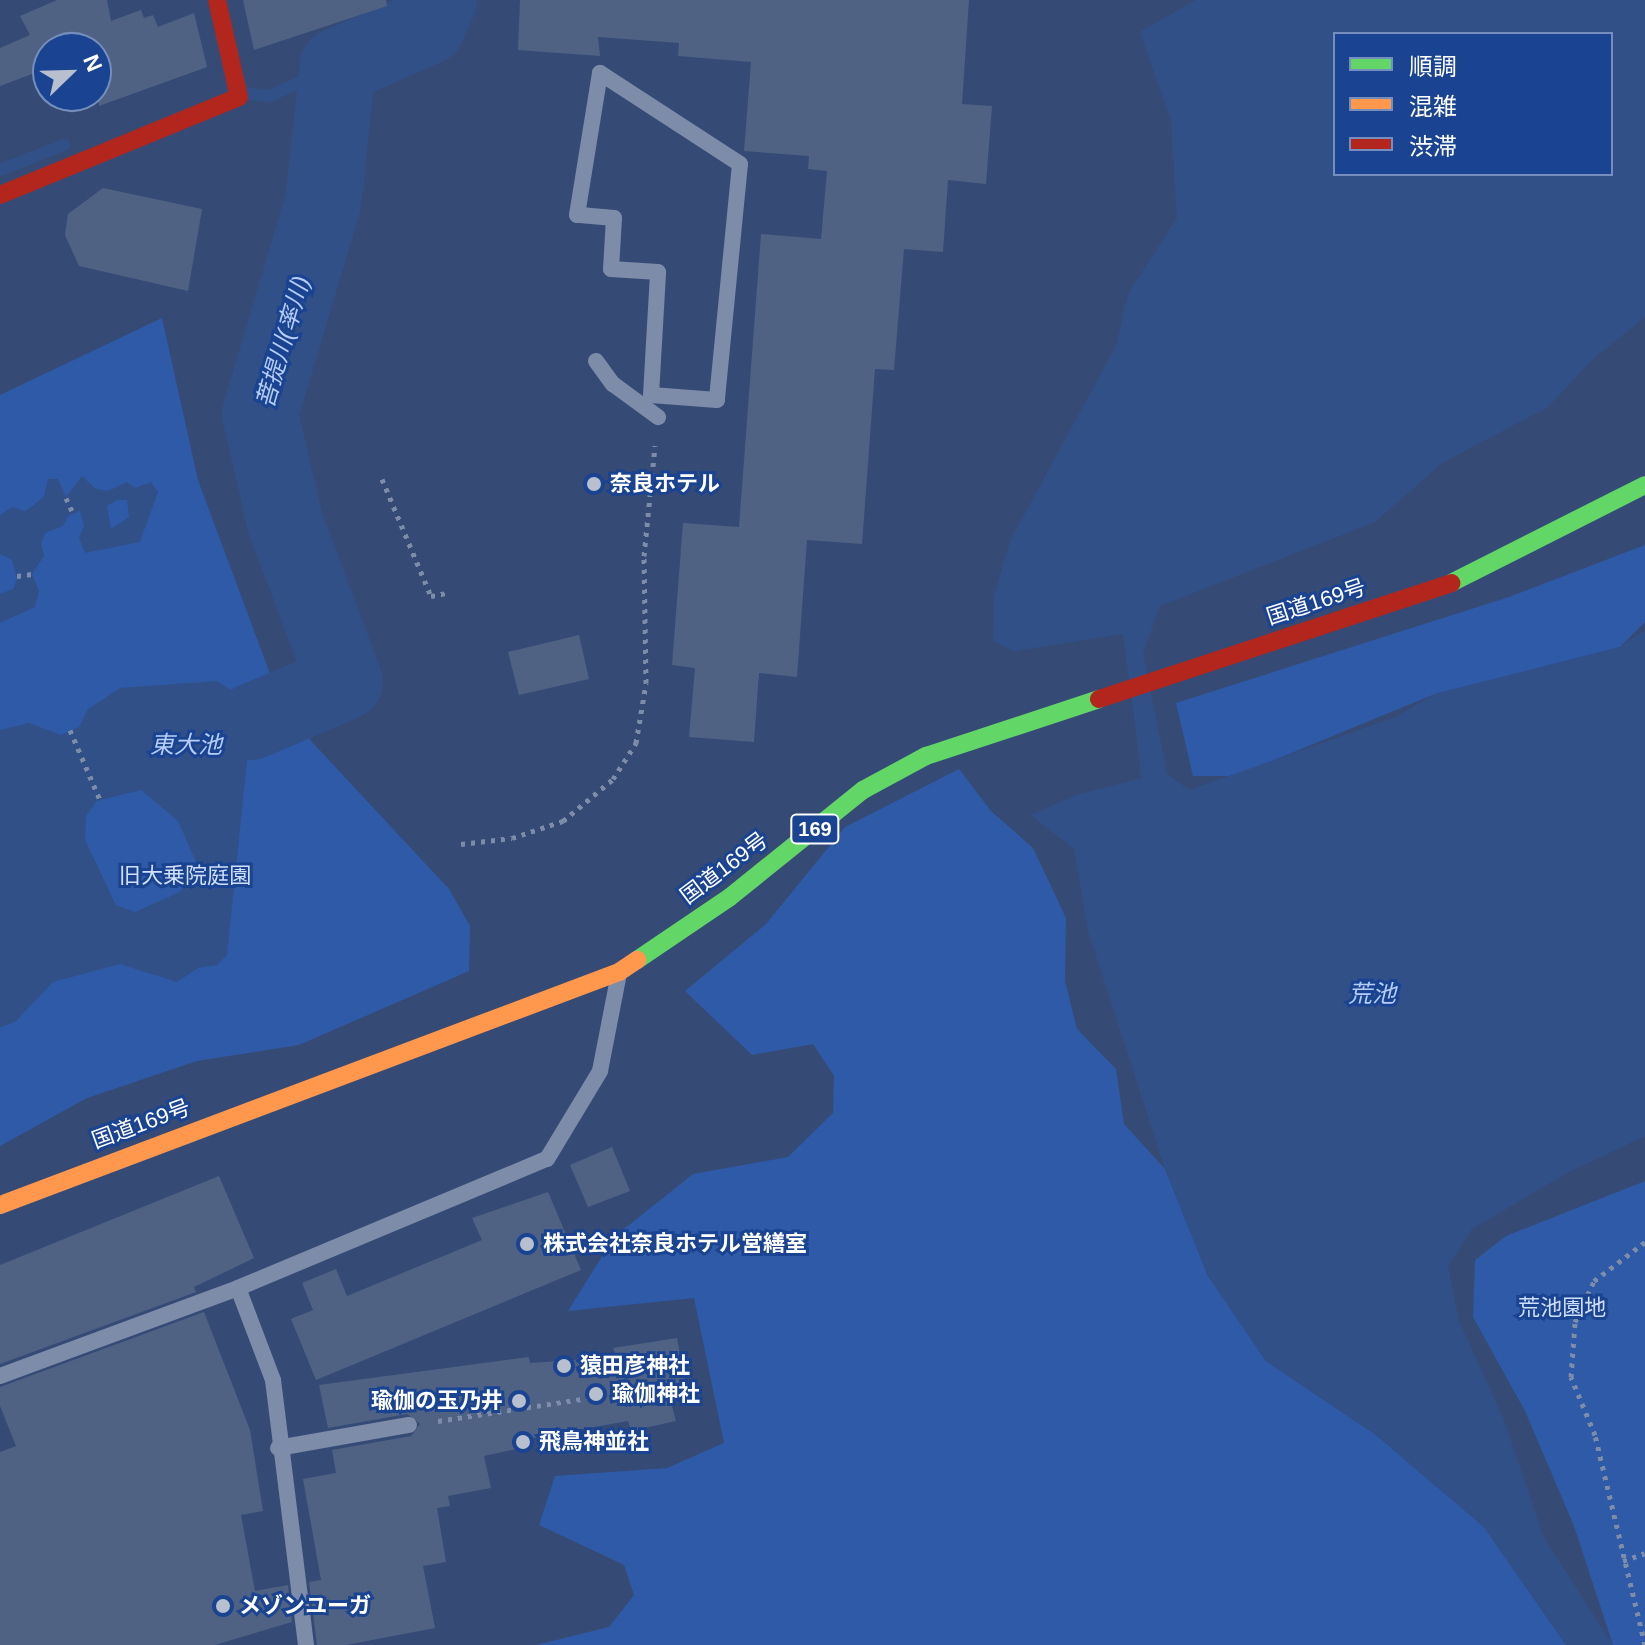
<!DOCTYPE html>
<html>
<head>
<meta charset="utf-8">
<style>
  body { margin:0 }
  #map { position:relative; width:1645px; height:1645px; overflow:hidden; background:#354b76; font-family:Helvetica,"Noto Sans JP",sans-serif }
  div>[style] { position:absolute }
  .green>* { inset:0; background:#2e5aa7 }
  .water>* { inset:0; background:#325088 }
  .stream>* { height:12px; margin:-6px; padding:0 6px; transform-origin:6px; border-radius:6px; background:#325088 }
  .river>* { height:76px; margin:-38px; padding:0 38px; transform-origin:38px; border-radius:38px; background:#325088 }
  .building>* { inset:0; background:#4f6284 }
  .path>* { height:5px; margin-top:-2.5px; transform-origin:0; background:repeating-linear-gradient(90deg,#7d8ca9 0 4px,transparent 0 10px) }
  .lane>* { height:16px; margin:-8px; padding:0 8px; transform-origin:8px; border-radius:8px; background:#7d8ca9 }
  .fast>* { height:18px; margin:-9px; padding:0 9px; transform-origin:9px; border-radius:9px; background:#63d668 }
  .slow>* { height:18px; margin:-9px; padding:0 9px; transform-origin:9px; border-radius:9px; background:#ff974d }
  .jam>* { height:18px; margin:-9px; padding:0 9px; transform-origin:9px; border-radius:9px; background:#b3261e }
  .dots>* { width:22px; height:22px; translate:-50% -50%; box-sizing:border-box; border:4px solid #1a4391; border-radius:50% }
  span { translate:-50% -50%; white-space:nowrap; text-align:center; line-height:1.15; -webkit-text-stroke:6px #1a4391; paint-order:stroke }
  .shield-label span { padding:2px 6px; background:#1a4391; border:2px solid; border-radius:6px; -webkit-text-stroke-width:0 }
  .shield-label { font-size:20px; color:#fff; font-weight:700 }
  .poi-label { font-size:22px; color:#fff; font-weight:700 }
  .left { translate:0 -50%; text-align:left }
  .right { translate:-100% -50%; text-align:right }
  .street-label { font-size:22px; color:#fff }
  .park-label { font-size:22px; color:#d0dffa }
  .water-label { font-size:24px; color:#b6cdf6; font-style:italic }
  .legend { position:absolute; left:1333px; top:32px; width:280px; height:144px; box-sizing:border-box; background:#1a4391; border:2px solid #768ebd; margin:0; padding:10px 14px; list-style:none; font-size:24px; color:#fff }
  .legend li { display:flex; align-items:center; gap:16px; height:40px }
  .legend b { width:40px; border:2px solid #768ebd }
  .north { position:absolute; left:32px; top:32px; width:80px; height:80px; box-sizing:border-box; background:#1a4391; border:2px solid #768ebd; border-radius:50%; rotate:67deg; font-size:22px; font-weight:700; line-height:32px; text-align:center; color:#fff }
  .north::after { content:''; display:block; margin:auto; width:28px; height:36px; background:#b8c0cf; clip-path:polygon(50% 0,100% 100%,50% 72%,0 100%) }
</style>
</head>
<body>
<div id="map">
  <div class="green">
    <i style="clip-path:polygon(162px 318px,198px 480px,279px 698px,312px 742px,449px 889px,470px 926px,469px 971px,299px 1045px,197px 1061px,87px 1098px,0 1146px,0 395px)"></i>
    <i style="clip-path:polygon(1645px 545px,1645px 622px,1620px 647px,1435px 694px,1235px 776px,1193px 776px,1176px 703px,1509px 597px)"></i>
    <i style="clip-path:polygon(959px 769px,991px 811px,1033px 848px,1066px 918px,1065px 981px,1077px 1029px,1116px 1069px,1124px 1124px,1165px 1169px,1208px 1276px,1266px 1361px,1376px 1435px,1484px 1527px,1566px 1645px,536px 1645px,609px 1627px,634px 1595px,624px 1565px,539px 1525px,555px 1476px,667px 1468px,724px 1443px,694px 1298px,568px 1311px,614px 1237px,693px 1174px,788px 1157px,833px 1113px,834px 1076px,813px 1044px,752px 1055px,685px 991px,766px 924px,845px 827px)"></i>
    <i style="clip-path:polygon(1645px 1181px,1645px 1645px,1613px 1645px,1574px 1526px,1525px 1411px,1473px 1317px,1475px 1260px,1506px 1236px)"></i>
  </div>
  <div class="water">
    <i style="clip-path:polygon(evenodd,1196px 0,1645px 0,1645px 317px,1592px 360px,1548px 407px,1442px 463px,1375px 522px,1160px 606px,1143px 653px,1167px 774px,1189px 790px,1396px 717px,1435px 694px,1620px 647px,1645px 630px,1645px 1136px,1567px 1173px,1472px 1229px,1448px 1266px,1459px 1321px,1504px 1420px,1544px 1538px,1613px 1645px,1566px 1645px,1484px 1527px,1376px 1435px,1266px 1361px,1208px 1276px,1165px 1169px,1088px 931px,1074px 849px,1031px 815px,1076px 795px,1142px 778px,1123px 634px,1014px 651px,993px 641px,994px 596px,1011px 539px,1116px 346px,1128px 294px,1177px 218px,1171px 120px,1140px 32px,1196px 0,1335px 34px,1611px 34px,1611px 174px,1335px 174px,1335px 34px)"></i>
    <i style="clip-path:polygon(evenodd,82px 476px,96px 489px,108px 491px,127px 482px,135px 488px,151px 482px,158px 492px,140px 542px,85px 553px,79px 538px,84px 526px,80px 511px,68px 516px,63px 526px,45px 533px,41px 544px,44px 556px,32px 574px,39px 591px,35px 607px,0 623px,0 594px,13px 589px,17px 579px,12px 560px,0 554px,0 515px,12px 507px,25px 511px,34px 505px,44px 496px,48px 479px,58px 479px,66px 497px,82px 476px,117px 500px,127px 500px,129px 517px,111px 529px,107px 506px,117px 500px)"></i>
    <i style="clip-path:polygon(evenodd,217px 681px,237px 694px,251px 722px,227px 955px,217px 965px,198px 968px,177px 982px,120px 964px,53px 982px,15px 1022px,0 1027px,0 730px,29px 723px,61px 735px,79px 727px,88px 709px,120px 688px,217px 681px,141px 790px,178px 821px,197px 864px,180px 892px,135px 912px,116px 905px,85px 840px,86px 816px,97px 801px,141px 790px)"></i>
  </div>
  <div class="stream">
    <i style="left:244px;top:93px;width:25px;rotate:7deg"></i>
    <i style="left:269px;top:96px;width:75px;rotate:-23.5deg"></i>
    <i style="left:0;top:170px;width:69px;rotate:-21.3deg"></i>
  </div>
  <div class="river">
    <i style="left:251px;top:722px;width:102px;rotate:-23.1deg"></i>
    <i style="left:345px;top:682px;width:171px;rotate:-110.6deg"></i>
    <i style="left:285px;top:522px;width:111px;rotate:-103deg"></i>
    <i style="left:260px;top:414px;width:220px;rotate:-73.4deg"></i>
    <i style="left:323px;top:203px;width:138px;rotate:-83.8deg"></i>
    <i style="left:338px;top:66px;width:97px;rotate:-23.7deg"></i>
    <i style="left:427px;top:27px;width:30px;rotate:-66deg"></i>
  </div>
  <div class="building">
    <i style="clip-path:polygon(57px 0,107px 0,111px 21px,141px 10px,144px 18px,153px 15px,158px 27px,194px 13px,207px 67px,99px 106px,96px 48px,48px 48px,48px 68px,0 86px,0 48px,30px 35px,20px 16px)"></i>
    <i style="clip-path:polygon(243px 0,386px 0,387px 6px,254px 50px)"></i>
    <i style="clip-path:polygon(520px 0,969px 0,962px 104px,992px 106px,986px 184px,948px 180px,943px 252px,904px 249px,894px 370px,875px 369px,862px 544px,807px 540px,797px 677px,759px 673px,754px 742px,689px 737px,695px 668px,672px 665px,683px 523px,739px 527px,761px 234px,821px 239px,827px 171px,808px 169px,809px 156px,744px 151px,751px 62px,678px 56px,679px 43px,598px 37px,600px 56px,518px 50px)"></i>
    <i style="clip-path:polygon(103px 188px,202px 209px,188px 291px,79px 266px,65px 235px,68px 214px)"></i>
    <i style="clip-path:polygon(579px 635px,589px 679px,519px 695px,508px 652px)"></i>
    <i style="clip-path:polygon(612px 1147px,630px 1191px,588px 1207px,570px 1165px)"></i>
    <i style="clip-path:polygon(219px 1176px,254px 1258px,194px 1287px,196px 1292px,0 1364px,0 1265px)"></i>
    <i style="clip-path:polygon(548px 1192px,581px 1270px,316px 1380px,291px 1319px,313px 1310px,302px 1283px,336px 1269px,347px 1296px,482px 1240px,472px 1218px)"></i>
    <i style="clip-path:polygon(204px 1312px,250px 1430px,263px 1511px,241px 1515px,255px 1591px,288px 1585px,292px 1622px,215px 1645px,0 1645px,0 1452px,16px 1446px,0 1406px,0 1387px)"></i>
    <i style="clip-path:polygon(677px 1338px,688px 1397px,670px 1399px,676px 1421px,631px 1431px,628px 1421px,528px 1439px,530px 1446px,484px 1456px,491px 1488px,448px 1496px,450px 1506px,437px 1508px,446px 1562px,423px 1566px,435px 1628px,346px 1645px,317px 1645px,309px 1582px,321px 1580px,303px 1479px,336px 1473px,332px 1450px,411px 1436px,420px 1424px,407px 1414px,328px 1428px,319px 1385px,529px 1357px,530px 1363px,617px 1357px,613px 1348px)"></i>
  </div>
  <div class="path">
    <i style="left:382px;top:479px;width:127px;rotate:67.3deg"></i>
    <i style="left:431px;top:596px;width:15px;rotate:-11deg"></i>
    <i style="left:66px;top:498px;width:17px;rotate:65deg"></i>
    <i style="left:17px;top:576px;width:15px;rotate:-8deg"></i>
    <i style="left:70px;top:730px;width:76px;rotate:66.8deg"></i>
    <i style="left:461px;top:844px;width:51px;rotate:-6.7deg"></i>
    <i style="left:512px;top:838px;width:54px;rotate:-18.4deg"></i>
    <i style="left:563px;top:821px;width:65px;rotate:-40deg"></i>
    <i style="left:613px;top:779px;width:43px;rotate:-57.4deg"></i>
    <i style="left:636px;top:743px;width:61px;rotate:-80.5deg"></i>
    <i style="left:646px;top:683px;width:127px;rotate:-90.9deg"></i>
    <i style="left:644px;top:556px;width:111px;rotate:-84.3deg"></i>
    <i style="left:438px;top:1421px;width:158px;rotate:-8.7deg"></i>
    <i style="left:1623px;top:1561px;width:23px;rotate:-20deg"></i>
    <i style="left:1645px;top:1645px;width:216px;rotate:-103.4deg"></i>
    <i style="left:1595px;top:1435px;width:63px;rotate:-112.5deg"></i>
    <i style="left:1571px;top:1377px;width:55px;rotate:-85.8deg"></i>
    <i style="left:1575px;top:1322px;width:45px;rotate:-65.1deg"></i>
    <i style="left:1594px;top:1281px;width:64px;rotate:-37.4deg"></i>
  </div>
  <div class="lane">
    <i style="left:600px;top:73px;width:167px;rotate:33deg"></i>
    <i style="left:740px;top:164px;width:237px;rotate:95.6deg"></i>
    <i style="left:717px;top:400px;width:66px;rotate:-175.7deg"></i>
    <i style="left:651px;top:395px;width:123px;rotate:-86.7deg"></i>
    <i style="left:658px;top:272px;width:47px;rotate:-176.3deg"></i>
    <i style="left:611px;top:269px;width:51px;rotate:-86.6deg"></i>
    <i style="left:614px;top:218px;width:37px;rotate:-175deg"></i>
    <i style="left:577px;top:215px;width:144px;rotate:-80.8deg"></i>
    <i style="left:596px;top:361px;width:29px;rotate:54deg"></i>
    <i style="left:613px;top:384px;width:56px;rotate:36.3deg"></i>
    <i style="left:0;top:1376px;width:254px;rotate:-20.3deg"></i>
    <i style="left:278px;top:1448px;width:133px;rotate:-10deg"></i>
    <i style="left:306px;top:1645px;width:267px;rotate:-97.1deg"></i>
    <i style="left:273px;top:1380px;width:98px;rotate:-110.8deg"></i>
    <i style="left:238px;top:1288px;width:335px;rotate:-22.7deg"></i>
    <i style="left:547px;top:1159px;width:103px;rotate:-58.9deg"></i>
    <i style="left:600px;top:1071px;width:95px;rotate:-79deg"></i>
  </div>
  <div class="fast">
    <i style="left:1451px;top:583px;width:217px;rotate:-26.8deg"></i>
    <i style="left:637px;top:960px;width:112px;rotate:-34.1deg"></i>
    <i style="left:730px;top:897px;width:171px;rotate:-38.8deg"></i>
    <i style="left:863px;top:790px;width:72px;rotate:-28.4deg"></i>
    <i style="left:926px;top:756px;width:182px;rotate:-18.2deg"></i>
  </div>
  <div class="slow">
    <i style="left:0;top:1205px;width:661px;rotate:-20.63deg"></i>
    <i style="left:619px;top:972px;width:22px;rotate:-34deg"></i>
  </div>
  <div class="jam">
    <i style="left:0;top:195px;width:258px;rotate:-22.3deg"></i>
    <i style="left:239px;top:97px;width:99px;rotate:-102.8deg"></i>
    <i style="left:1099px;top:699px;width:371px;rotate:-18.2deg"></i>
  </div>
  <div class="dots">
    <i style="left:594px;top:484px;background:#b8c0cf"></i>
    <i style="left:527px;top:1244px;background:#b8c0cf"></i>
    <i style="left:564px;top:1366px;background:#b8c0cf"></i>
    <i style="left:596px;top:1394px;background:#b8c0cf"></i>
    <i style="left:519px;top:1401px;background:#b8c0cf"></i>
    <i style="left:523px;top:1442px;background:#b8c0cf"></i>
    <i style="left:223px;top:1606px;background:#b8c0cf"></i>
  </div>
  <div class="shield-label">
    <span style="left:815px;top:829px">169</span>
  </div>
  <div class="poi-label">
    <span class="left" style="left:610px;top:484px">奈良ホテル</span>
    <span class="left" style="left:543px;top:1244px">株式会社奈良ホテル営繕室</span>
    <span class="left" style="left:580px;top:1366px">猿田彦神社</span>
    <span class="left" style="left:612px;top:1394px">瑜伽神社</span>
    <span class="right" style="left:503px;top:1401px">瑜伽の玉乃井</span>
    <span class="left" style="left:539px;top:1442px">飛鳥神並社</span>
    <span class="left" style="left:239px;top:1606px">メゾンユーガ</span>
  </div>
  <div class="street-label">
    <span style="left:1316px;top:602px;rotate:-18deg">国道169号</span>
    <span style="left:724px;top:868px;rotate:-37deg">国道169号</span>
    <span style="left:141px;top:1124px;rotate:-20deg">国道169号</span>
  </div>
  <div class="park-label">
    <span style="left:185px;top:876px">旧大乗院庭園</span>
    <span style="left:1562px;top:1308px">荒池園地</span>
  </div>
  <div class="water-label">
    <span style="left:283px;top:342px;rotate:-74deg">菩提川(率川)</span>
    <span style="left:186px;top:745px">東大池</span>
    <span style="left:1372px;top:994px">荒池</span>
  </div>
  <ul class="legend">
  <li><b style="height:10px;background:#63d668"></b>順調</li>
  <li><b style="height:10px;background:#ff974d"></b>混雑</li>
  <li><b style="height:10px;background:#b3261e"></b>渋滞</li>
  </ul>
  <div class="north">N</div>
</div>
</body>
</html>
